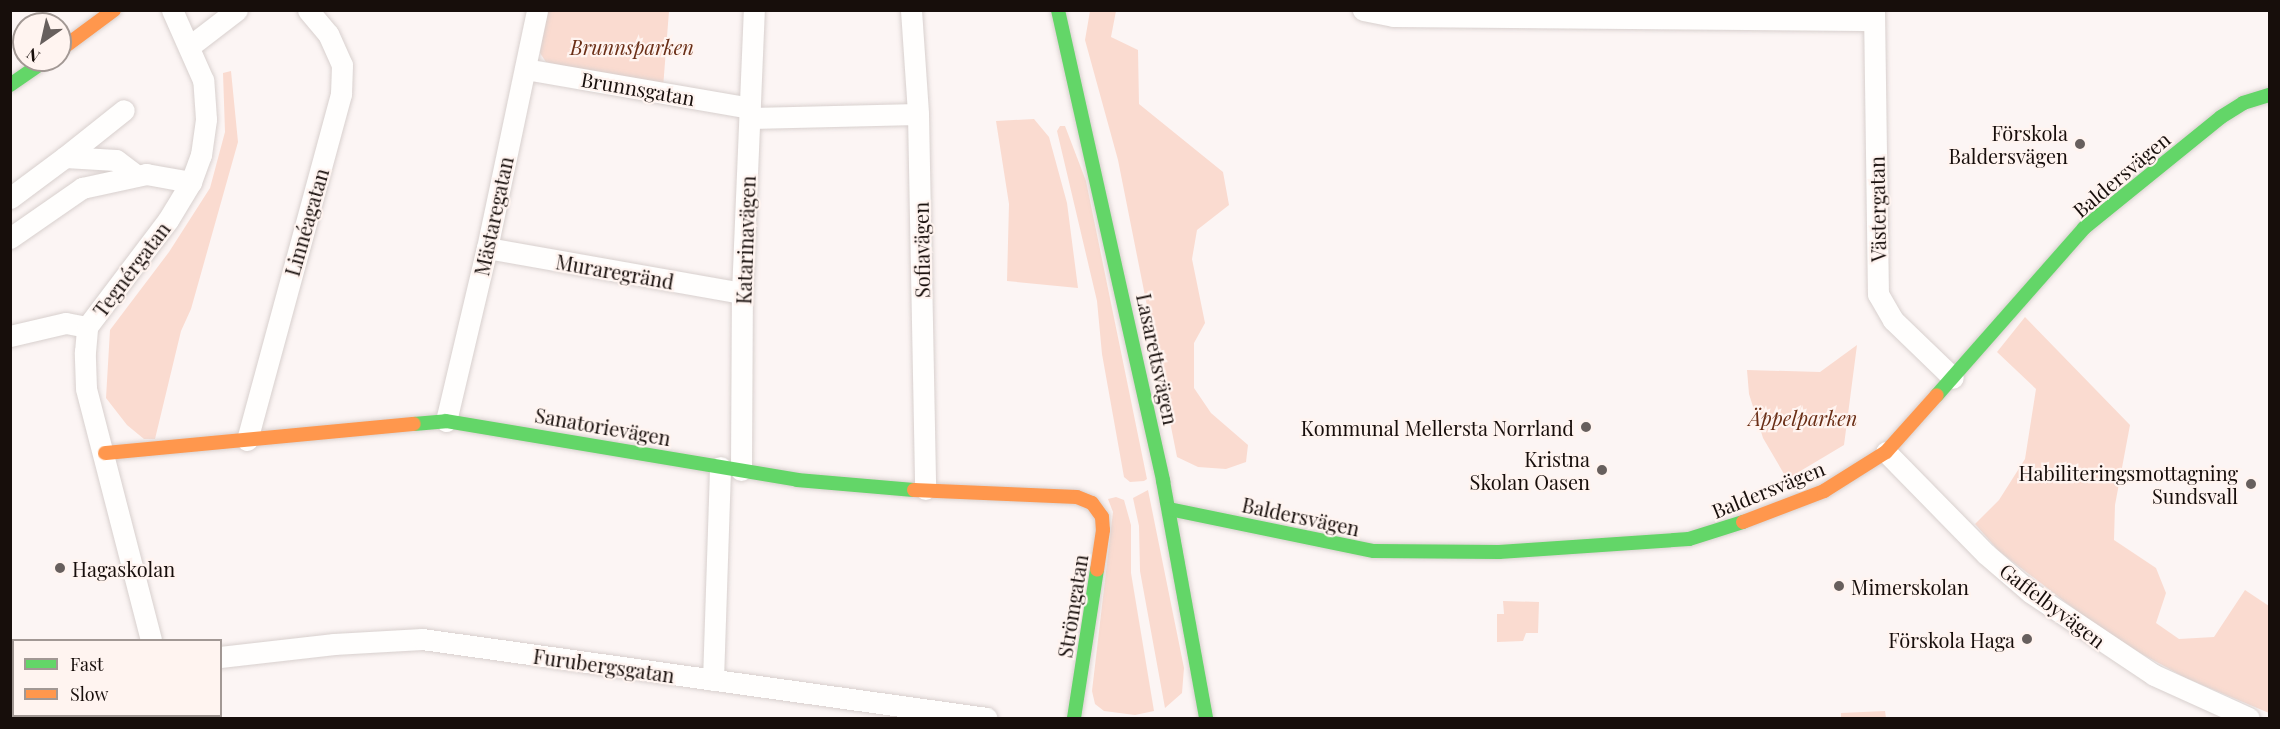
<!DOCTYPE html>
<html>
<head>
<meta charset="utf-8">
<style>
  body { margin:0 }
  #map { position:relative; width:2280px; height:729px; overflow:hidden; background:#fcf5f4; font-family:"Playfair Display",serif }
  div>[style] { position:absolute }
  .green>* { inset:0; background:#fadbd0 }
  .roads { filter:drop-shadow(0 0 2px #d8d0ce) drop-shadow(0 0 2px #d8d0ce) }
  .street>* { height:21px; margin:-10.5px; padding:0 10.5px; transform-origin:10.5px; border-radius:10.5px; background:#fffefd }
  .fast>* { height:14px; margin:-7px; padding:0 7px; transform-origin:7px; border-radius:7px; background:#63d668 }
  .slow>* { height:14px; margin:-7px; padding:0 7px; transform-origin:7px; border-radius:7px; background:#ff974d }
  .dots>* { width:16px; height:16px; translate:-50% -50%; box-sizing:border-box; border:3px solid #fff4f0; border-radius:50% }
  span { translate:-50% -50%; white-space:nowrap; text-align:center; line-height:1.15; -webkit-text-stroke:4.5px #fff4f0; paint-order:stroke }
  .park-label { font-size:20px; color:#6a2e16; font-style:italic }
  .street-label { font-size:20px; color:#170e0b }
  .poi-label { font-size:20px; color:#170e0b }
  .right { translate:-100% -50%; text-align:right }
  .left { translate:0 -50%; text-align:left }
  .frame { position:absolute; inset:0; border:12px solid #170e0b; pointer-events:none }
  .legend { position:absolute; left:12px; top:639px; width:210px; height:78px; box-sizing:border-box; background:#fff4f0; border:2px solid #a29894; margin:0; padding:8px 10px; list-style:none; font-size:18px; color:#170e0b }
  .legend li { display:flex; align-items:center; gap:12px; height:30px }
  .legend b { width:30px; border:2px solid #a29894 }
  .north { position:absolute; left:12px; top:12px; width:60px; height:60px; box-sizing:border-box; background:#fff4f0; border:2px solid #a29894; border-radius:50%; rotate:214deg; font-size:16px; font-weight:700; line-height:24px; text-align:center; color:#170e0b }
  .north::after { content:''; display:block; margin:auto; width:21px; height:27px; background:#675f5d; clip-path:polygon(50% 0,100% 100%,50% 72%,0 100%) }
</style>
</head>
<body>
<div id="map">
  <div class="green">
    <i style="clip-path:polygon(545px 11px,669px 11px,663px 88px,546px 62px,540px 53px)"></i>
    <i style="clip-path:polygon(1090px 11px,1116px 11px,1111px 37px,1138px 50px,1139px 104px,1223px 172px,1229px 205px,1197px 230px,1192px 259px,1205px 323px,1194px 343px,1194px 388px,1211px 413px,1248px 445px,1246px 462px,1226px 469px,1198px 467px,1177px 457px,1118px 160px,1085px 40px)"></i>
    <i style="clip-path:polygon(231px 71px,238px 142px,191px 309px,181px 331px,155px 439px,144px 439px,127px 425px,106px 398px,110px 330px,169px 252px,210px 188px,225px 132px,223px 73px)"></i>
    <i style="clip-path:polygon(1034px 119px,1049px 137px,1067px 203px,1078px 288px,1007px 281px,1009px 204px,996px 121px)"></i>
    <i style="clip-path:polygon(1060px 126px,1065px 126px,1086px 181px,1147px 479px,1144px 481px,1130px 482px,1124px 477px,1102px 354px,1097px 301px,1057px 131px)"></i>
    <i style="clip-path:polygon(2025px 317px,2130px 425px,2115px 505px,2114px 540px,2156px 568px,2166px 593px,2156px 623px,2179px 639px,2214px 637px,2245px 590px,2269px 606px,2269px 713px,2186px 678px,2111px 637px,1999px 551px,1975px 524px,1999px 500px,2025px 459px,2036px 389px,1997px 352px)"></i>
    <i style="clip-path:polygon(1857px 345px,1844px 445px,1787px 479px,1763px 438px,1749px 394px,1747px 370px,1820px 372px)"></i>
    <i style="clip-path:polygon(1148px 490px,1184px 668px,1182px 693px,1165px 708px,1140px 571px,1139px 526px,1133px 498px)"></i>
    <i style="clip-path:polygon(1116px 497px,1124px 500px,1131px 525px,1131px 573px,1154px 711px,1135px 715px,1104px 711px,1095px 704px,1092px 691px,1113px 512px,1108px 499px)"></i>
    <i style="clip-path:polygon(1503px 601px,1539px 602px,1538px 633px,1526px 633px,1523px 641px,1497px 642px,1497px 614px,1504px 614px)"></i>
    <i style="clip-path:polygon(1885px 711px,1886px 718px,1841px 718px,1841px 713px)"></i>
  </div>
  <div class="roads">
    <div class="street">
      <i style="left:911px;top:10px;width:104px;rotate:86.1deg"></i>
      <i style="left:918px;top:114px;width:375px;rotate:88.9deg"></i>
      <i style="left:1363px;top:10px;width:31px;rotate:11deg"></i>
      <i style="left:1393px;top:16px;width:481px;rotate:0.5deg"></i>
      <i style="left:1874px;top:10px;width:284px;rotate:89.2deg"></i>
      <i style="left:1878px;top:294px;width:30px;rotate:60deg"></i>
      <i style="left:1893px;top:320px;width:83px;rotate:44deg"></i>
      <i style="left:190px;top:46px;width:59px;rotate:-37.5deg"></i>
      <i style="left:525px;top:69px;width:228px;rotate:9.8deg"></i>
      <i style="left:751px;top:118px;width:167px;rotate:-1.4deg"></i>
      <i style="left:65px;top:157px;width:75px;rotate:-38.5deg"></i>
      <i style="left:10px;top:198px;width:69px;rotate:-36.7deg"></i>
      <i style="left:65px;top:157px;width:51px;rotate:3.4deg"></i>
      <i style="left:116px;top:160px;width:26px;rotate:37deg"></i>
      <i style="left:10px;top:238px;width:88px;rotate:-34.8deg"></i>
      <i style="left:82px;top:188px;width:66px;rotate:-12.3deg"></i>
      <i style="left:146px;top:174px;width:46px;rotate:10.1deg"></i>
      <i style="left:487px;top:248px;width:259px;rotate:10deg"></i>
      <i style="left:10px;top:336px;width:57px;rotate:-13.1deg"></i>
      <i style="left:66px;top:323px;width:21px;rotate:11deg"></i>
      <i style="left:446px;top:421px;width:178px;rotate:-76.7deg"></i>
      <i style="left:487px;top:248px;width:243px;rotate:-78.1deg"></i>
      <i style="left:247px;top:440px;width:359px;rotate:-74.8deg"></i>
      <i style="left:341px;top:94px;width:29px;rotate:-88deg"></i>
      <i style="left:342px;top:65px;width:34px;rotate:-114deg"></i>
      <i style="left:328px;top:34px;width:31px;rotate:-130deg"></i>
      <i style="left:1886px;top:452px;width:143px;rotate:45.6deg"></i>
      <i style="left:1986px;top:554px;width:58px;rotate:40.8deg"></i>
      <i style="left:2030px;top:592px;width:149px;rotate:33.8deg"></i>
      <i style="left:2154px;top:675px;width:104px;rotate:24.4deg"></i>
      <i style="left:741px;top:470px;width:177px;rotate:-89.7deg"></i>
      <i style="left:742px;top:293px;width:283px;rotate:-87.6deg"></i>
      <i style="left:151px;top:640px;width:260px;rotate:-104.5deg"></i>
      <i style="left:86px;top:388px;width:36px;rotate:-92deg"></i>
      <i style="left:85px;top:352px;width:25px;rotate:-85deg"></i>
      <i style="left:87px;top:327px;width:134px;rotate:-52.9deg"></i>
      <i style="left:168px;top:220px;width:44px;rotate:-58.8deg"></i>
      <i style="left:191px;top:182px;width:29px;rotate:-70deg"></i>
      <i style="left:201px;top:155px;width:36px;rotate:-82deg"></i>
      <i style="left:206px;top:119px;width:39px;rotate:-94deg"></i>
      <i style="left:203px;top:80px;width:77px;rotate:-113.9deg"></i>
      <i style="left:220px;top:657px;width:115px;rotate:-6.5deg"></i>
      <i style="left:334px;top:644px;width:88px;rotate:-3.3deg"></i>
      <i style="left:422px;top:639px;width:570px;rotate:7.96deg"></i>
      <i style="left:713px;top:680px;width:213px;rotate:-88.1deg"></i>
      <i style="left:170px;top:716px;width:2px;rotate:63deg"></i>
    </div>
    <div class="fast">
      <i style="left:1058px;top:10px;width:483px;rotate:77.4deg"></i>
      <i style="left:1163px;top:481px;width:241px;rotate:79.7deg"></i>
      <i style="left:10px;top:85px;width:44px;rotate:-34.8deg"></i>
      <i style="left:1937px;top:395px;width:222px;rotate:-48.6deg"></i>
      <i style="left:2084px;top:228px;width:176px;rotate:-39deg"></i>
      <i style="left:2221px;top:117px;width:26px;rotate:-32deg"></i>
      <i style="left:2243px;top:103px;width:28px;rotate:-17deg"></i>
      <i style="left:414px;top:424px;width:32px;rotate:-5deg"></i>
      <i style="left:446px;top:421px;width:356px;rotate:9.5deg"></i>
      <i style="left:797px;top:480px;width:117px;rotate:4.9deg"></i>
      <i style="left:1169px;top:509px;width:209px;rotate:11.6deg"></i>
      <i style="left:1374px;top:551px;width:125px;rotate:0.5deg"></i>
      <i style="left:1499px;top:552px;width:190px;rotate:-3.9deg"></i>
      <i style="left:1689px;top:539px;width:57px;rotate:-17.5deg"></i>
      <i style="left:1074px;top:718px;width:150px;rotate:-81.2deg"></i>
    </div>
    <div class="slow">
      <i style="left:60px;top:50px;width:67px;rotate:-36.5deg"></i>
      <i style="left:105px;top:453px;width:310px;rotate:-5.4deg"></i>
      <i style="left:914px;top:490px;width:163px;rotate:2.5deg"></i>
      <i style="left:1077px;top:497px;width:16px;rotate:22deg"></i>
      <i style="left:1092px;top:503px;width:17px;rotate:54deg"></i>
      <i style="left:1102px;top:517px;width:13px;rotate:86deg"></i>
      <i style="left:1103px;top:530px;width:40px;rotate:98.5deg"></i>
      <i style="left:1743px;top:522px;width:87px;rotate:-20.9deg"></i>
      <i style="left:1824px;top:491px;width:73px;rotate:-32.2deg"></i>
      <i style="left:1886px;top:452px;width:76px;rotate:-48.2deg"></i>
    </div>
  </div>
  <div class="dots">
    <i style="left:2080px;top:144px;background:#675f5d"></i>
    <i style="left:1586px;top:427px;background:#675f5d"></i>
    <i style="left:1602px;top:470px;background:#675f5d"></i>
    <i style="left:2251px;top:484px;background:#675f5d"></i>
    <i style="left:60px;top:568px;background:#675f5d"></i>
    <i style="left:1839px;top:586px;background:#675f5d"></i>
    <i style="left:2027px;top:639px;background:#675f5d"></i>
  </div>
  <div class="park-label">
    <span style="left:632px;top:46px">Brunnsparken</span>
    <span style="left:1803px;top:417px">Äppelparken</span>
  </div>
  <div class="street-label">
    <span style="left:638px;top:88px;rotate:10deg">Brunnsgatan</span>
    <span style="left:2121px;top:174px;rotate:-40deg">Baldersvägen</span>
    <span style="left:1877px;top:209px;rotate:-91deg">Västergatan</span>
    <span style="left:493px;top:216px;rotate:-78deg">Mästaregatan</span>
    <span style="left:306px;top:222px;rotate:-74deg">Linnéagatan</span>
    <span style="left:745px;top:240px;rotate:-88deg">Katarinavägen</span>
    <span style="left:921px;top:250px;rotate:-91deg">Sofiavägen</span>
    <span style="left:131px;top:269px;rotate:-53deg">Tegnérgatan</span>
    <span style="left:615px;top:271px;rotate:10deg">Muraregränd</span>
    <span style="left:1158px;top:359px;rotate:78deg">Lasarettsvägen</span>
    <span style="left:603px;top:426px;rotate:10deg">Sanatorievägen</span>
    <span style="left:1768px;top:489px;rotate:-22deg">Baldersvägen</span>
    <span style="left:1301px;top:516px;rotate:12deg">Baldersvägen</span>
    <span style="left:2053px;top:605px;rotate:37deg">Gaffelbyvägen</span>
    <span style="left:1072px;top:606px;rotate:-81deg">Strömgatan</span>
    <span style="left:604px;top:665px;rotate:8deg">Furubergsgatan</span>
  </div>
  <div class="poi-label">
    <span class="right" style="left:2068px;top:144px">Förskola<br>Baldersvägen</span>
    <span class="right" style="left:1574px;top:427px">Kommunal Mellersta Norrland</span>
    <span class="right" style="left:1590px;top:470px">Kristna<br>Skolan Oasen</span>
    <span class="right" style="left:2238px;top:484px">Habiliteringsmottagning<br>Sundsvall</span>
    <span class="left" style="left:72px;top:568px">Hagaskolan</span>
    <span class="left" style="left:1851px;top:586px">Mimerskolan</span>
    <span class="right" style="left:2015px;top:639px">Förskola Haga</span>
  </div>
  <div class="frame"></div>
  <ul class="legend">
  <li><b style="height:8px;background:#63d668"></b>Fast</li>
  <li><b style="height:8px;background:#ff974d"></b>Slow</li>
  </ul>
  <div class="north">N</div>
</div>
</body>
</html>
